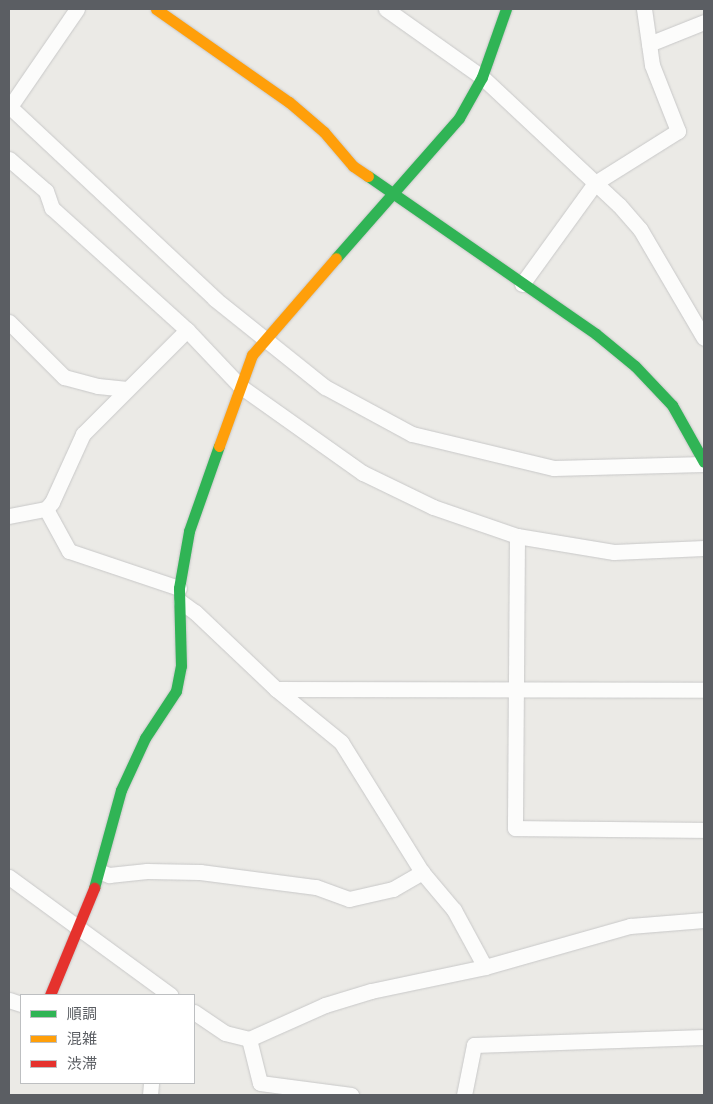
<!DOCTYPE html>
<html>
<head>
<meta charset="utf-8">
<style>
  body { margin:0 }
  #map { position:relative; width:713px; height:1104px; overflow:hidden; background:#ebeae6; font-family:"Titillium Web","Noto Sans JP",sans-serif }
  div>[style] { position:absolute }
  .roads { filter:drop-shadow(0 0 1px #c8c8c8) drop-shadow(0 0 1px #c8c8c8) }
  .street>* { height:15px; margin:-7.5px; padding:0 7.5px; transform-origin:7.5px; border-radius:7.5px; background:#fcfcfb }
  .fast>* { height:11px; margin:-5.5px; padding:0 5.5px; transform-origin:5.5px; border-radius:5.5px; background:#30b455 }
  .slow>* { height:11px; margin:-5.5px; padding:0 5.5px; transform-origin:5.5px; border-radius:5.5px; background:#ff9f0a }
  .jam>* { height:11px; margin:-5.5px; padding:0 5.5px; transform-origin:5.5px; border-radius:5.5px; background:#e5322d }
  span { translate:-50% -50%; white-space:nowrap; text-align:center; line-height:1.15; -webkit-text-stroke:4px #fff; paint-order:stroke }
  .frame { position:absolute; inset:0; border:10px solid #5b5e63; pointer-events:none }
  .legend { position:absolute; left:20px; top:994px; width:175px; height:90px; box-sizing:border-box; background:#fff; border:1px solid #bdbfc1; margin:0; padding:6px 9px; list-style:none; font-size:15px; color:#5b5e63 }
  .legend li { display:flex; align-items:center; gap:10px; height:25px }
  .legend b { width:25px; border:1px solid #bdbfc1 }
</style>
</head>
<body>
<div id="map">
  <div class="roads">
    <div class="street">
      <i style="left:386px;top:9px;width:118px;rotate:35.3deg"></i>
      <i style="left:482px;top:77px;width:187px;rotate:43.1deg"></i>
      <i style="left:619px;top:205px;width:32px;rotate:49deg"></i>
      <i style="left:640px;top:229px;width:126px;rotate:59.6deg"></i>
      <i style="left:649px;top:44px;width:59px;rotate:-21.8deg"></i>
      <i style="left:9px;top:106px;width:282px;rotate:43.1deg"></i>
      <i style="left:215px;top:299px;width:141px;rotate:38.7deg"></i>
      <i style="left:325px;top:387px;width:99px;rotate:28.4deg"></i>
      <i style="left:412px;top:434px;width:146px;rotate:13.5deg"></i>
      <i style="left:554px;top:468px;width:150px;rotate:-1.5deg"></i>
      <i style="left:9px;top:108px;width:120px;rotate:-55.5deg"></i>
      <i style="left:9px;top:159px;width:49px;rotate:40.9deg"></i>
      <i style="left:46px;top:191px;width:18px;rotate:71deg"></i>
      <i style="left:52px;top:208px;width:182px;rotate:42.1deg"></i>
      <i style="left:187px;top:330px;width:77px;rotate:46.6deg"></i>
      <i style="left:240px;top:386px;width:151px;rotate:35.3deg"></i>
      <i style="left:363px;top:473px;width:78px;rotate:25.9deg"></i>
      <i style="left:433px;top:507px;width:89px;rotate:19deg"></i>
      <i style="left:517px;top:536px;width:98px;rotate:9.4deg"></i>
      <i style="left:614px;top:552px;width:90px;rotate:-2.5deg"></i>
      <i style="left:522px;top:284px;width:125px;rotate:-54.1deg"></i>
      <i style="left:595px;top:183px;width:98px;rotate:-32.1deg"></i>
      <i style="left:678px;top:131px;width:71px;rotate:-111.5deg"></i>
      <i style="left:652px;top:65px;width:57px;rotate:-98.1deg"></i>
      <i style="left:9px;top:322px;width:78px;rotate:45deg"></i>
      <i style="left:64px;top:377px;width:35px;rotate:15deg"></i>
      <i style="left:98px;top:386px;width:29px;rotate:6deg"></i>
      <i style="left:46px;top:509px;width:48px;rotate:61.3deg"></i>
      <i style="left:69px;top:551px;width:116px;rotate:18.6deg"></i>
      <i style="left:9px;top:516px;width:38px;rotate:-11deg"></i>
      <i style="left:46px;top:509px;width:9px;rotate:-49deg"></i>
      <i style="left:52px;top:502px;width:75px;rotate:-65.5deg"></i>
      <i style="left:83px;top:434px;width:147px;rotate:-45deg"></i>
      <i style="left:517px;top:536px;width:292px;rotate:90.4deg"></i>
      <i style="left:515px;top:828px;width:189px;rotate:0.6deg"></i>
      <i style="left:181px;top:602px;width:17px;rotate:36deg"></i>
      <i style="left:195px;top:612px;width:112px;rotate:43.5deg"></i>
      <i style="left:276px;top:689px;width:84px;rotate:39.2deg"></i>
      <i style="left:341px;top:742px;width:153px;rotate:58.1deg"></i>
      <i style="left:422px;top:872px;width:50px;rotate:49.9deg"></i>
      <i style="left:454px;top:910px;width:65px;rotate:61.5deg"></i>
      <i style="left:276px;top:689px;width:428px;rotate:0.1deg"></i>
      <i style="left:101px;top:872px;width:9px;rotate:21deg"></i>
      <i style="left:109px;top:875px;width:38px;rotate:-6deg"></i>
      <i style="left:147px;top:871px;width:53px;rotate:1.1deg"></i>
      <i style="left:200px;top:872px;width:117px;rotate:7.4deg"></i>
      <i style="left:316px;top:887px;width:35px;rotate:20deg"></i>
      <i style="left:349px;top:899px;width:45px;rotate:-12.8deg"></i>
      <i style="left:393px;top:889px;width:34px;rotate:-30deg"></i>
      <i style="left:9px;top:877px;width:200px;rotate:36.2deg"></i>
      <i style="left:9px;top:1000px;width:13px;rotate:18deg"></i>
      <i style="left:194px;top:1012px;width:37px;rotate:34deg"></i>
      <i style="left:225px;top:1033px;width:25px;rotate:14deg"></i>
      <i style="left:249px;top:1039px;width:83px;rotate:-24.1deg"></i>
      <i style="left:325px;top:1005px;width:48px;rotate:-16.9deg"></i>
      <i style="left:371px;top:991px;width:116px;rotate:-11.9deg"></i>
      <i style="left:485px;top:967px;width:151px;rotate:-15.8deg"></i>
      <i style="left:630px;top:926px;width:74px;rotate:-4.6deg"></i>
      <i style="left:249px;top:1039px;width:45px;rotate:76deg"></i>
      <i style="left:260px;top:1083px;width:92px;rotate:7.5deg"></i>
      <i style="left:150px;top:1095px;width:12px;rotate:-85deg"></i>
      <i style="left:464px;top:1095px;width:51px;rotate:-78.7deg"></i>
      <i style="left:474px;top:1045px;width:230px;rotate:-2deg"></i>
    </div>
    <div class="fast">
      <i style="left:368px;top:176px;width:277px;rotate:34.7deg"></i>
      <i style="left:596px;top:334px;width:50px;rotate:39.4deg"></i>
      <i style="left:635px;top:366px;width:54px;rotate:46.5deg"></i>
      <i style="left:672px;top:405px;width:65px;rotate:60.7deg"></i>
      <i style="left:336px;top:258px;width:186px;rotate:-48.7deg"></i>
      <i style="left:459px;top:118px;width:47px;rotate:-60.7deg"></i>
      <i style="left:482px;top:77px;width:72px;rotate:-70.6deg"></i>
      <i style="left:94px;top:888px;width:102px;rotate:-74.6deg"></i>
      <i style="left:121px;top:790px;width:57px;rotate:-65.2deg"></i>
      <i style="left:145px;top:738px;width:56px;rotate:-56.6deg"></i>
      <i style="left:176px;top:691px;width:25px;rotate:-79deg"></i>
      <i style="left:181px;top:666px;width:78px;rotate:-91.5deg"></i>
      <i style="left:179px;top:588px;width:58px;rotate:-80deg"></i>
      <i style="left:189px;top:531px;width:90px;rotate:-70.6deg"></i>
    </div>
    <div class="slow">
      <i style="left:156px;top:9px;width:162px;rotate:35deg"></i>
      <i style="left:289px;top:102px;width:46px;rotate:40.6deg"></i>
      <i style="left:324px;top:132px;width:45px;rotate:49.5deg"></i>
      <i style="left:353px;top:166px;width:18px;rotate:34deg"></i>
      <i style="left:219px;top:446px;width:97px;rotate:-70.1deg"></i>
      <i style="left:252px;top:355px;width:128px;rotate:-49.1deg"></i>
    </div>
    <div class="jam">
      <i style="left:50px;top:995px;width:116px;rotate:-67.6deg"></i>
    </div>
  </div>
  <div class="frame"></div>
  <ul class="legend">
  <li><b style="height:6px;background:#30b455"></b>順調</li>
  <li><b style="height:6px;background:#ff9f0a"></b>混雑</li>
  <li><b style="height:6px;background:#e5322d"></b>渋滞</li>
  </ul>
</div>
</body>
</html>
